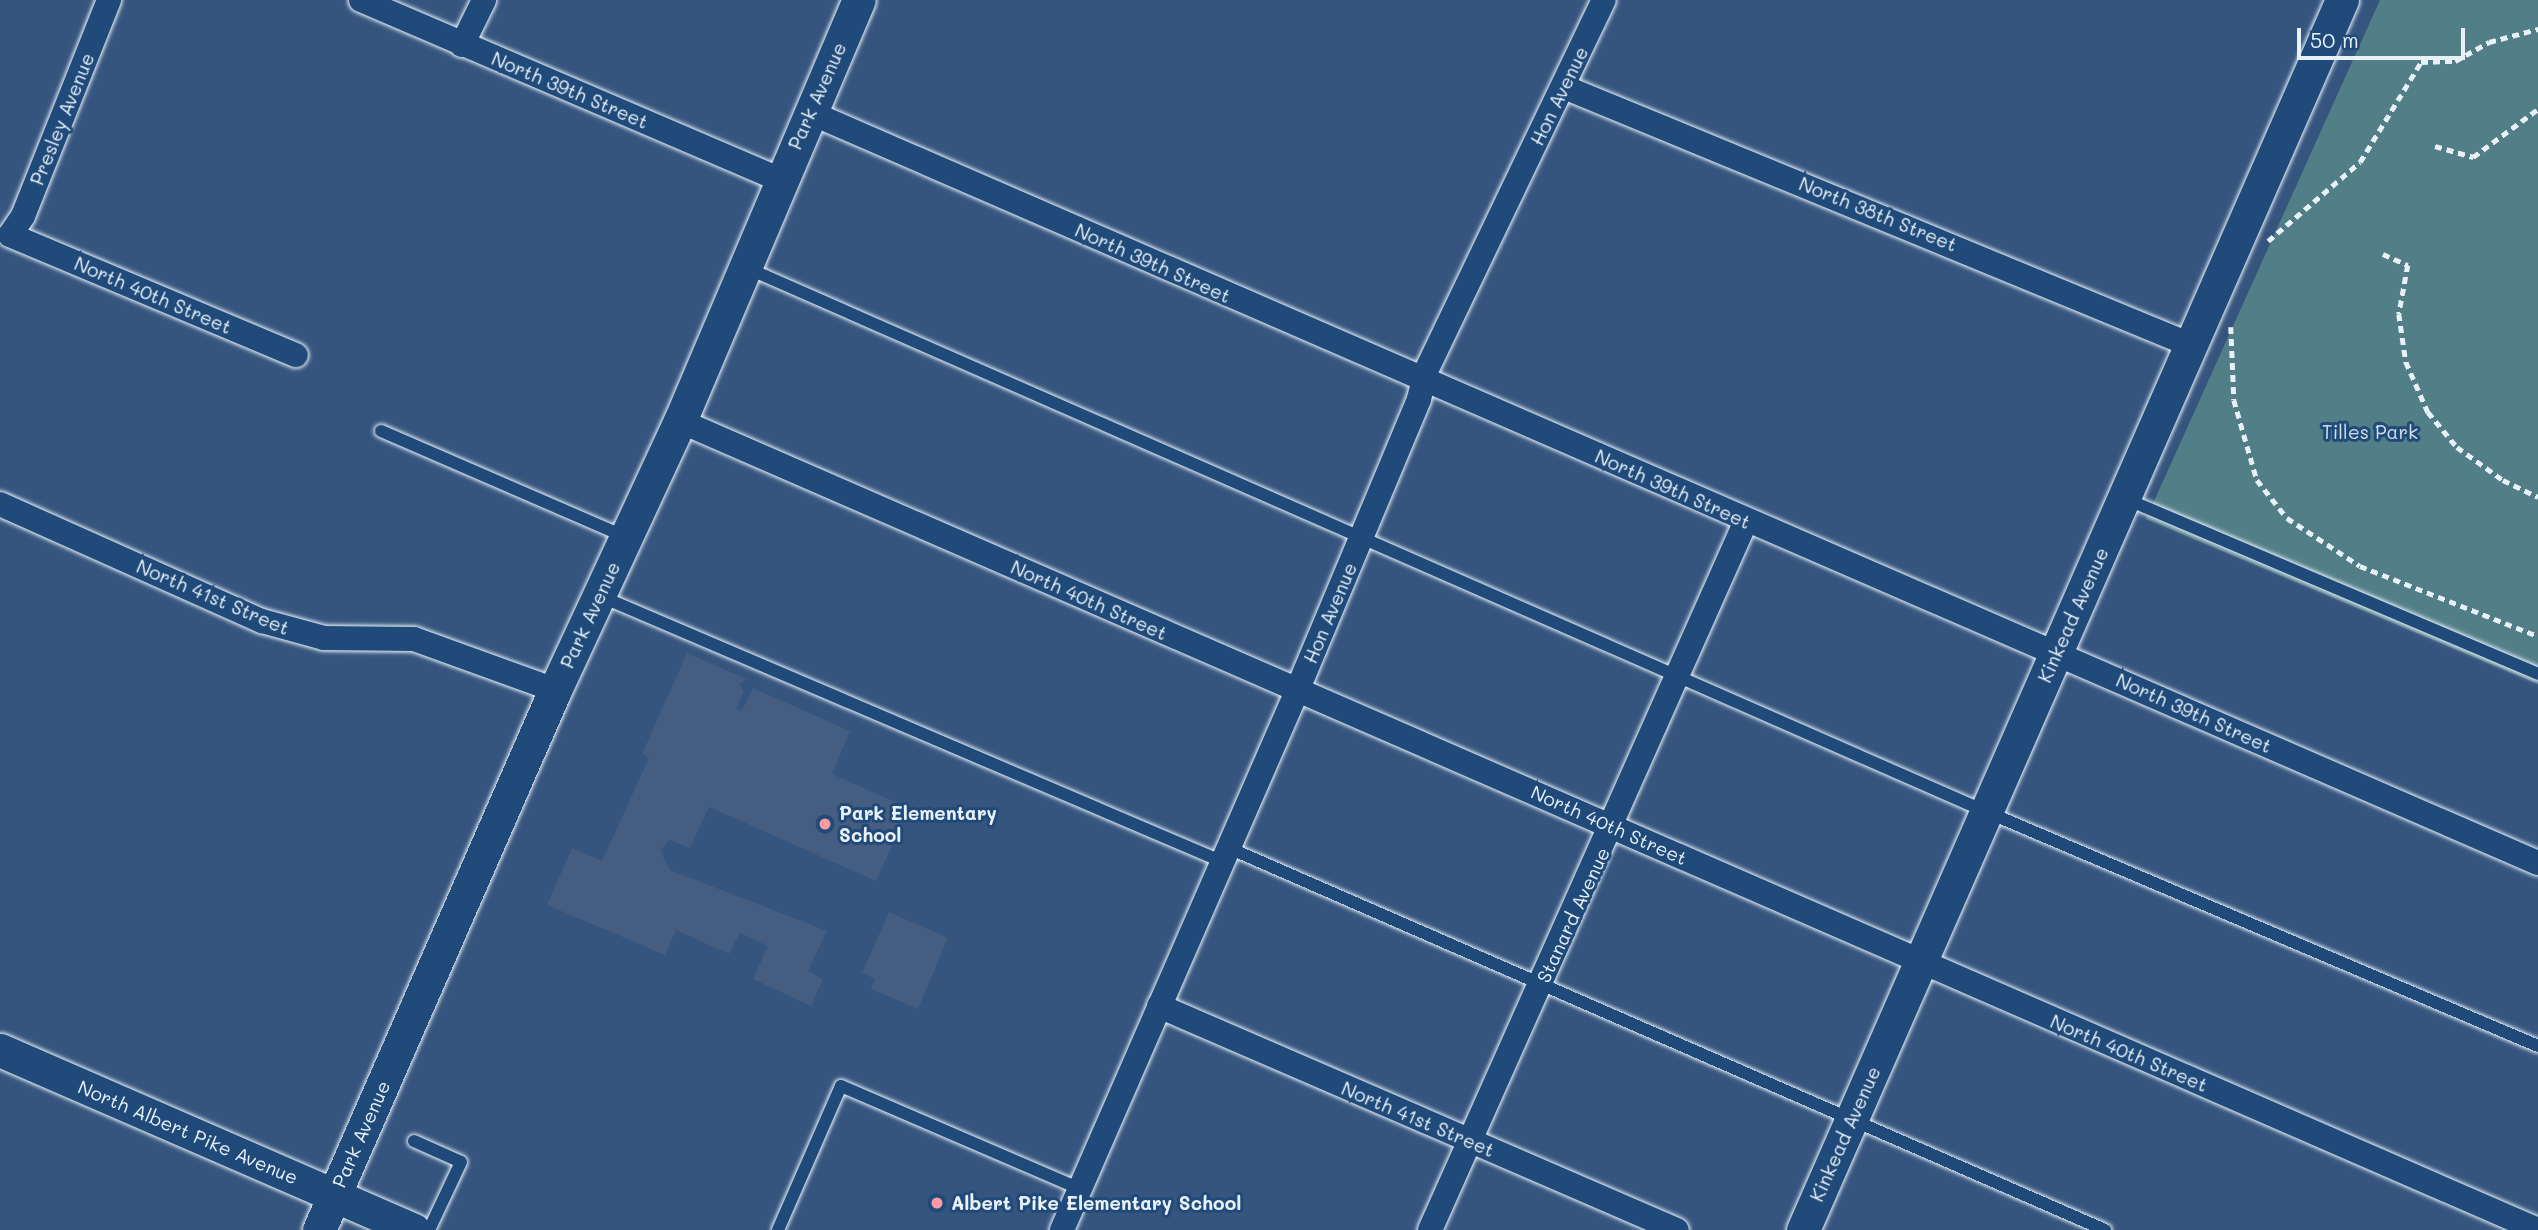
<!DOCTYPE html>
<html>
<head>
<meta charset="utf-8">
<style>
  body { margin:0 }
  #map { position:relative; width:2538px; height:1230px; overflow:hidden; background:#35557e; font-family:Mali,sans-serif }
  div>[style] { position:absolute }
  .built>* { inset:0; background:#445d81 }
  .green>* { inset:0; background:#527e87 }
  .path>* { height:4.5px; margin-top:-2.25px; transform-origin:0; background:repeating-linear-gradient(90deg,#e8f1f8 0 7px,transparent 0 12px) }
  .roads { filter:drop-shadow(0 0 2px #e8f1f8) drop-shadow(0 0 2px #e8f1f8) }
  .lane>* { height:12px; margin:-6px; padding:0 6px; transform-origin:6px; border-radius:6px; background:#1f4a7a }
  .street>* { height:24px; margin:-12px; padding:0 12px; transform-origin:12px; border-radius:12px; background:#1f4a7a }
  .secondary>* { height:33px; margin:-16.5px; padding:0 16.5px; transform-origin:16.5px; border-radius:16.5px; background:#1f4a7a }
  .dots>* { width:19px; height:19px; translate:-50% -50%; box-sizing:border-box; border:4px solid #1f4a7a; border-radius:50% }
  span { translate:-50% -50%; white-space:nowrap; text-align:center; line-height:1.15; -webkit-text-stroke:6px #1f4a7a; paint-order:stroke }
  .street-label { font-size:19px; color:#e8f1f8 }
  .park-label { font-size:19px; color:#d2e0e7 }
  .poi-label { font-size:19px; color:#e8f1f8; font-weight:700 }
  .left { translate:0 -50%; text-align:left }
  .scale { position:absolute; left:2297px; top:28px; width:168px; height:32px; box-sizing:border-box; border:4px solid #e8f1f8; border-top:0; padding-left:9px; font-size:21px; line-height:24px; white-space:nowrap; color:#e8f1f8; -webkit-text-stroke:5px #1f4a7a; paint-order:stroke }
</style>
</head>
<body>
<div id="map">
  <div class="built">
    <i style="clip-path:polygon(687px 653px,746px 679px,739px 684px,744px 691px,736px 709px,742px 711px,753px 688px,850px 731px,832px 774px,909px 808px,876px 881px,709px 807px,690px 848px,670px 840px,660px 850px,670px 870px,827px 931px,808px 971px,823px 979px,811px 1006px,753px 979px,768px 946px,740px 933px,729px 954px,676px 930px,665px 955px,547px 905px,572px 848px,602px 861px,649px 758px,642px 754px)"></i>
    <i style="clip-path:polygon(889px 912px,948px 938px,918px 1009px,871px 989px,875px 979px,862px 973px)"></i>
  </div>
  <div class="green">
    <i style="clip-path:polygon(2380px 0,2538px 0,2538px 684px,2146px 519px)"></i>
  </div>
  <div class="path">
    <i style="left:2435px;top:146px;width:40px;rotate:16deg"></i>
    <i style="left:2473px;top:157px;width:81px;rotate:-36.4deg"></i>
    <i style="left:2268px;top:241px;width:121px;rotate:-40.7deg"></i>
    <i style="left:2360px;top:162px;width:117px;rotate:-58.6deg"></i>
    <i style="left:2421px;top:62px;width:34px;rotate:-2deg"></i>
    <i style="left:2455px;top:61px;width:39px;rotate:-29deg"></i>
    <i style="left:2489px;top:42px;width:51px;rotate:-14.9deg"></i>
    <i style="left:2383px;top:254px;width:27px;rotate:24deg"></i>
    <i style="left:2408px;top:265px;width:50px;rotate:100.4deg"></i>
    <i style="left:2399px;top:314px;width:49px;rotate:81.7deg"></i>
    <i style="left:2406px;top:362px;width:55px;rotate:66.3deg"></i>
    <i style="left:2428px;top:412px;width:45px;rotate:50.4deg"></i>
    <i style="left:2457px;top:447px;width:57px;rotate:35.7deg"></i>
    <i style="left:2503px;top:480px;width:39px;rotate:26deg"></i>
    <i style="left:2231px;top:327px;width:73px;rotate:87.6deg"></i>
    <i style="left:2234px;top:400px;width:83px;rotate:74deg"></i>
    <i style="left:2257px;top:480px;width:48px;rotate:51.7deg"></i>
    <i style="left:2287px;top:518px;width:87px;rotate:33.3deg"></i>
    <i style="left:2360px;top:566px;width:191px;rotate:21.5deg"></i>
  </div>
  <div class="roads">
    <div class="lane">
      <i style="left:747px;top:268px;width:1354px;rotate:23.69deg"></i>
      <i style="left:1987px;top:812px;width:599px;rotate:23.01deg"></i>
      <i style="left:381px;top:431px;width:267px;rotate:23.4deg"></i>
      <i style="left:2124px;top:498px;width:450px;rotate:23deg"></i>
      <i style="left:600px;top:596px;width:677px;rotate:23.12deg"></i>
      <i style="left:1229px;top:848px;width:956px;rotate:23.56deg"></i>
      <i style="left:414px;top:1141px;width:51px;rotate:24.1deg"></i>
      <i style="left:461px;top:1162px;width:75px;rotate:115.2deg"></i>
      <i style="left:778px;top:1230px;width:157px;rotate:-66.4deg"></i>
      <i style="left:841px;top:1086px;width:260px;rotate:23.3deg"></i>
    </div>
    <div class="street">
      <i style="left:109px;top:0;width:232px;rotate:111.7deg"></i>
      <i style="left:23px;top:216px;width:23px;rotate:124deg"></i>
      <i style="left:10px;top:235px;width:310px;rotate:22.8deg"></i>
      <i style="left:361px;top:0;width:456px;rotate:23.2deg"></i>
      <i style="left:462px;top:45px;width:50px;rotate:-63.9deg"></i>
      <i style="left:1564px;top:87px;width:678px;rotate:22.37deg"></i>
      <i style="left:809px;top:112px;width:1885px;rotate:23.48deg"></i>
      <i style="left:680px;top:421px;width:2026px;rotate:23.53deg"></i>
      <i style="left:0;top:504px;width:287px;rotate:24.1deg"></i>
      <i style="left:262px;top:621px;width:64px;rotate:15.3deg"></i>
      <i style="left:324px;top:638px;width:90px;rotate:0.6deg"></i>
      <i style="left:414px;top:639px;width:150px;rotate:19.9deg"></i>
      <i style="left:1159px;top:1006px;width:564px;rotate:23.39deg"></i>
      <i style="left:1062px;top:1230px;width:588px;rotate:-66.44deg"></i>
      <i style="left:1297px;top:691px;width:316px;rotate:-67.3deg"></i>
      <i style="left:1419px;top:399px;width:29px;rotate:-76deg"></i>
      <i style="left:1426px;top:371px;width:411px;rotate:-64.4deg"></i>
      <i style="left:1430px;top:1230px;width:776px;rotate:-65.98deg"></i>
    </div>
    <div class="secondary">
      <i style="left:0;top:1050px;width:451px;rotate:23.5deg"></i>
      <i style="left:319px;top:1230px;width:589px;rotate:-66.39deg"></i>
      <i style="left:555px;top:690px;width:297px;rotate:-65.1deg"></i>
      <i style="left:680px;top:421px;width:457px;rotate:-67deg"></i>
      <i style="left:1803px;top:1230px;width:1343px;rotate:-66.34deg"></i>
    </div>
  </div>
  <div class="dots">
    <i style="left:825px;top:824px;background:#ff9aa2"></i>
    <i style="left:937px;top:1203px;background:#ff9aa2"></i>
  </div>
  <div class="street-label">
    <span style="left:570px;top:90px;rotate:23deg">North 39th Street</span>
    <span style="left:817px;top:96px;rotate:-66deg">Park Avenue</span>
    <span style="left:1559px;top:96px;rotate:-64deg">Hon Avenue</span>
    <span style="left:62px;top:119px;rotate:-68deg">Presley Avenue</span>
    <span style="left:1878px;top:214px;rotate:22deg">North 38th Street</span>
    <span style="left:1153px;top:263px;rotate:24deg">North 39th Street</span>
    <span style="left:153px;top:295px;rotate:23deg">North 40th Street</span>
    <span style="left:1673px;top:489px;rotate:24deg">North 39th Street</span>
    <span style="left:213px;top:597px;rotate:23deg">North 41st Street</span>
    <span style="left:1089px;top:600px;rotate:24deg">North 40th Street</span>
    <span style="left:1330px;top:613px;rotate:-67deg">Hon Avenue</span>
    <span style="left:590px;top:615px;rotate:-65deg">Park Avenue</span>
    <span style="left:2073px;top:615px;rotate:-66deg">Kinkead Avenue</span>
    <span style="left:2194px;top:713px;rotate:24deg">North 39th Street</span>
    <span style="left:1609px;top:825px;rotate:24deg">North 40th Street</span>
    <span style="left:1573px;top:915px;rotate:-65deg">Stanard Avenue</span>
    <span style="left:2129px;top:1053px;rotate:23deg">North 40th Street</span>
    <span style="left:1418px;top:1119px;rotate:23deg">North 41st Street</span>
    <span style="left:188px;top:1132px;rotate:23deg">North Albert Pike Avenue</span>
    <span style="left:361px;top:1134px;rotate:-66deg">Park Avenue</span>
    <span style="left:1845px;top:1134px;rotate:-66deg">Kinkead Avenue</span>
  </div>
  <div class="park-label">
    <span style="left:2370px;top:432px">Tilles Park</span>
  </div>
  <div class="poi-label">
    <span class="left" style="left:839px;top:824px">Park Elementary<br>School</span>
    <span class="left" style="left:951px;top:1203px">Albert Pike Elementary School</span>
  </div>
  <div class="scale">50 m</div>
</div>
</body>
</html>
